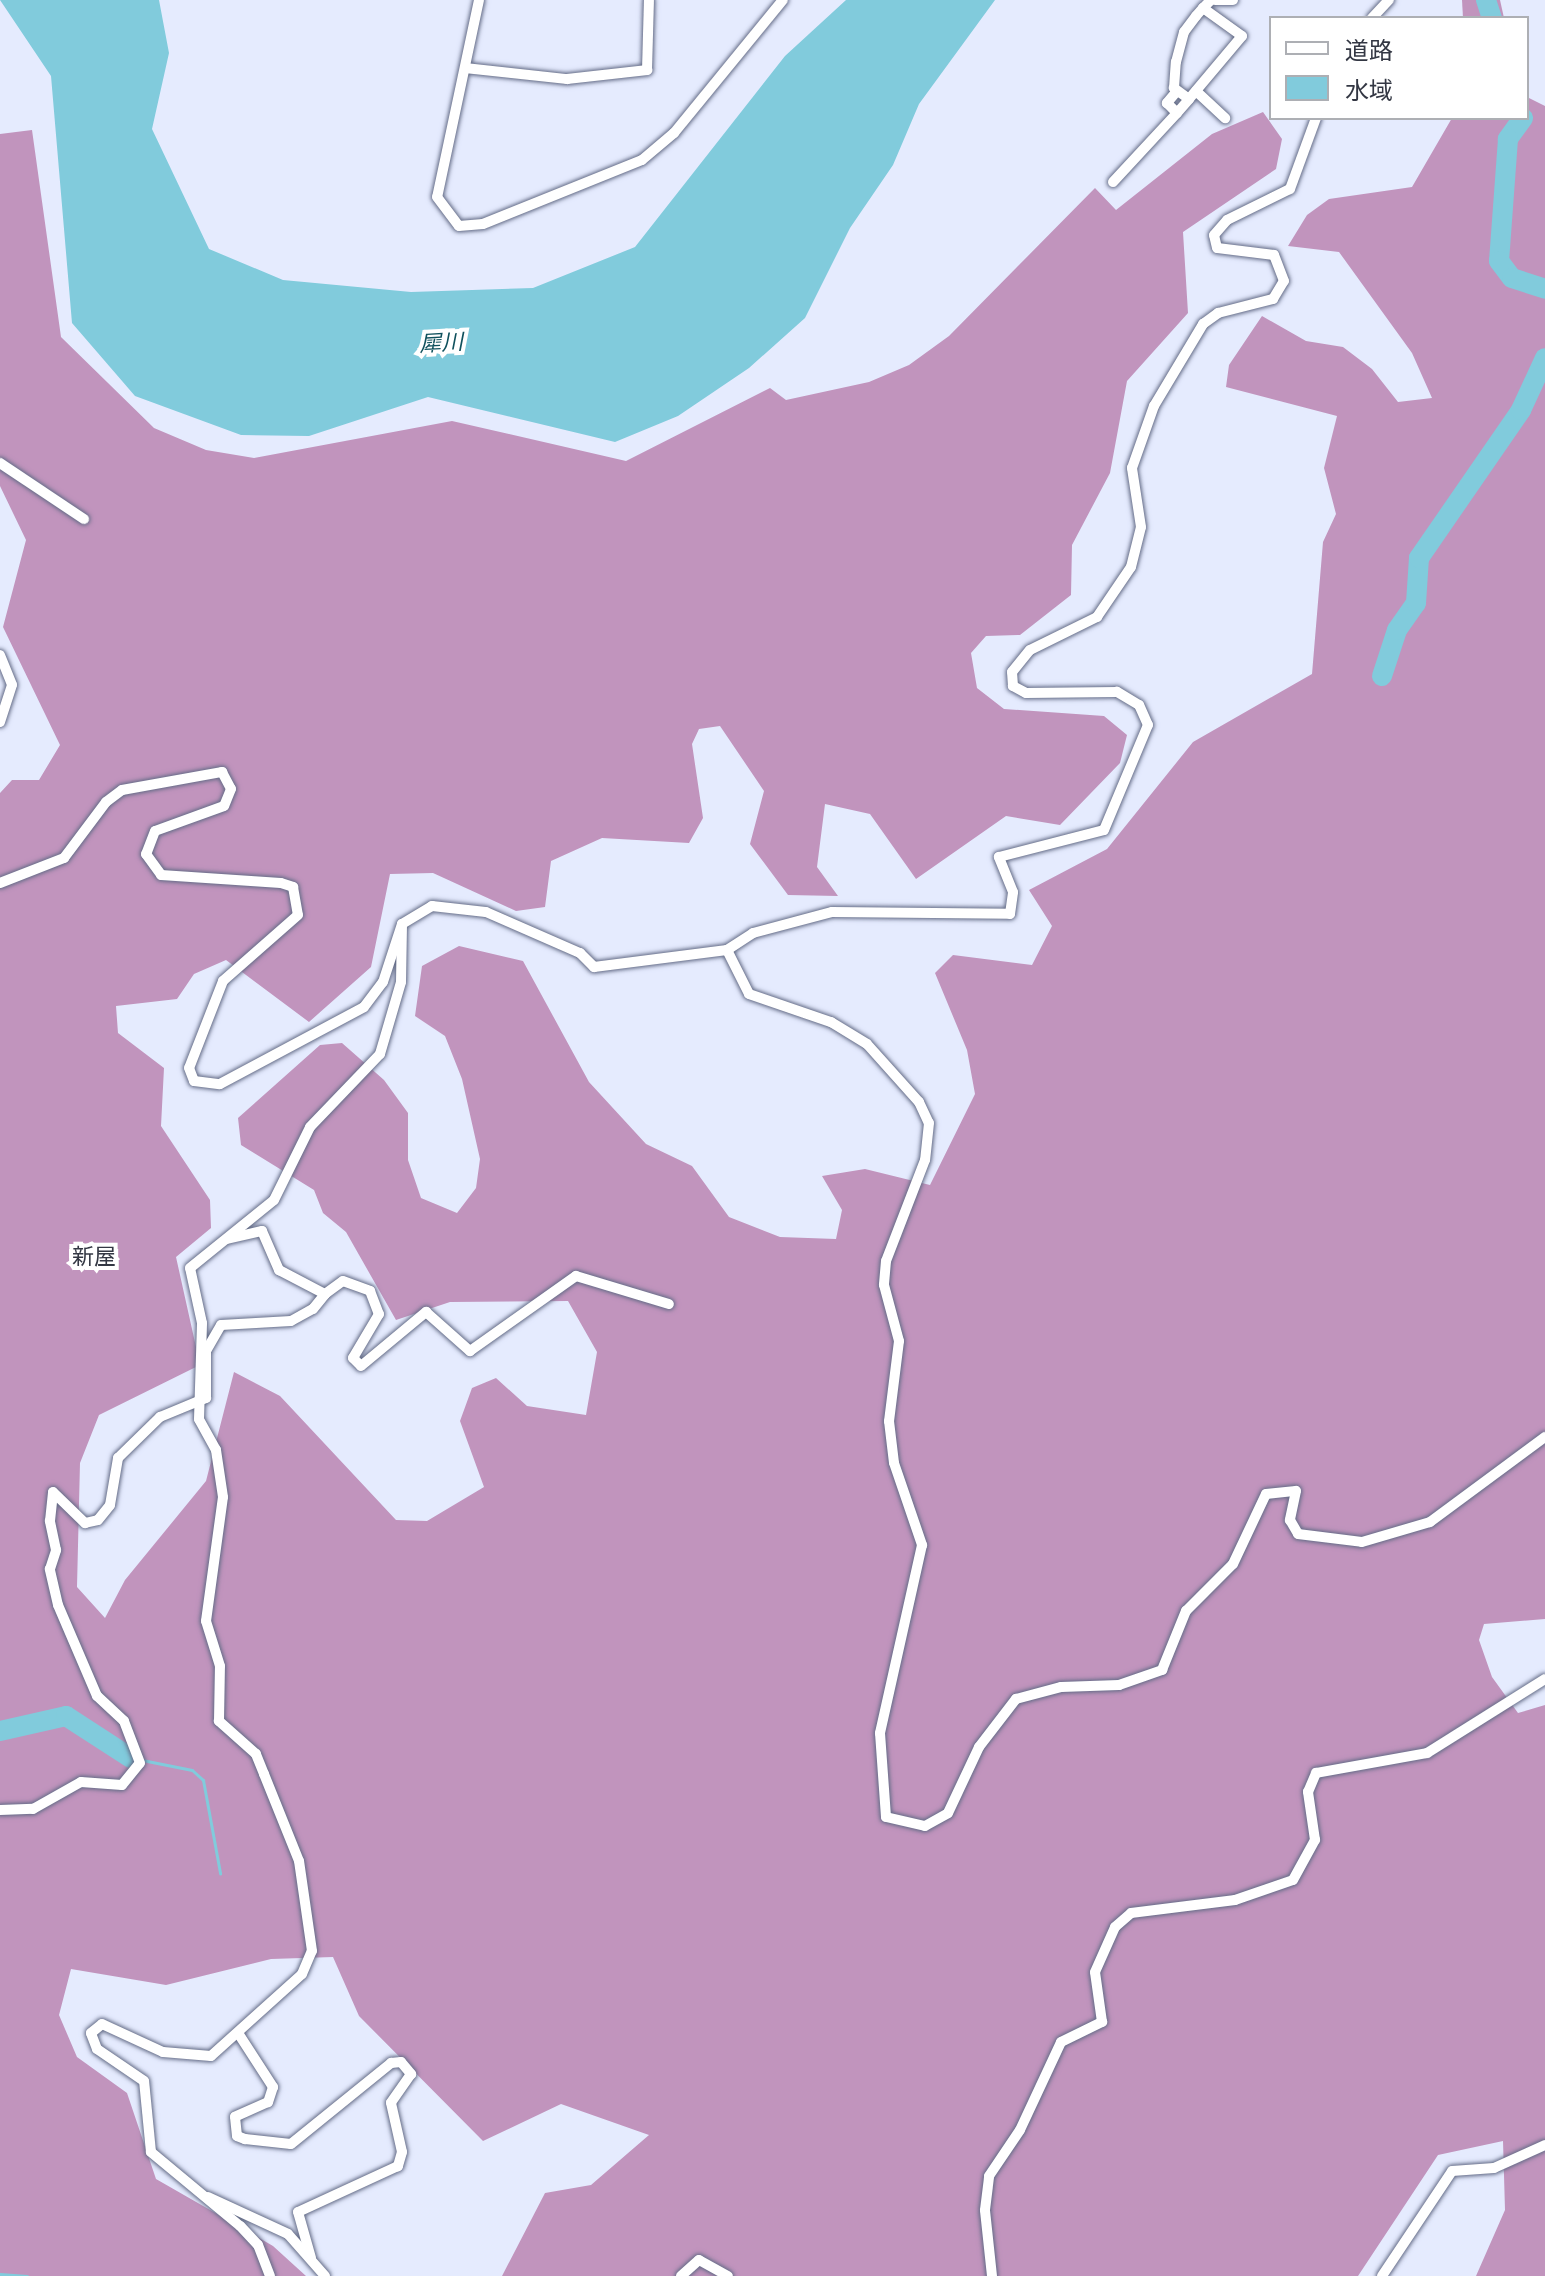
<!DOCTYPE html>
<html>
<head>
<meta charset="utf-8">
<style>
  body { margin:0 }
  #map { position:relative; width:1545px; height:2276px; overflow:hidden; background:#e5ebfe; font-family:Helvetica,"Noto Sans JP",sans-serif }
  div>[style] { position:absolute }
  .forest>* { inset:0; background:#c194bd }
  .water>* { inset:0; background:#81cbdc }
  .stream>* { height:3px; margin:-1.5px; padding:0 1.5px; transform-origin:1.5px; border-radius:1.5px; background:#81cbdc }
  .river>* { height:20px; margin:-10px; padding:0 10px; transform-origin:10px; border-radius:10px; background:#81cbdc }
  .roads { filter:drop-shadow(0 0 2px #646c87) drop-shadow(0 0 2px #646c87) }
  .street>* { height:10px; margin:-5px; padding:0 5px; transform-origin:5px; border-radius:5px; background:#fff }
  span { translate:-50% -50%; white-space:nowrap; text-align:center; line-height:1.15; -webkit-text-stroke:8px #fff; paint-order:stroke }
  .water-label { font-size:22px; color:#10515d; font-style:italic }
  .neighbourhood-label { font-size:22px; color:#333743 }
  .legend { position:absolute; left:1269px; top:16px; width:260px; height:104px; box-sizing:border-box; background:#fff; border:2px solid #adafb4; margin:0; padding:10px 14px; list-style:none; font-size:24px; color:#333743 }
  .legend li { display:flex; align-items:center; gap:16px; height:40px }
  .legend b { width:40px; border:2px solid #adafb4 }
</style>
</head>
<body>
<div id="map">
  <div class="forest">
    <i style="clip-path:polygon(1462px 0,1500px 0,1504px 18px,1463px 18px)"></i>
    <i style="clip-path:polygon(1527px 97px,1545px 106px,1545px 1619px,1484px 1624px,1479px 1640px,1492px 1677px,1518px 1713px,1545px 1705px,1545px 2276px,1476px 2276px,1505px 2210px,1503px 2141px,1438px 2155px,1358px 2276px,502px 2276px,545px 2193px,591px 2185px,649px 2135px,561px 2104px,483px 2141px,359px 2016px,333px 1957px,271px 1959px,166px 1985px,71px 1969px,59px 2015px,77px 2057px,127px 2093px,156px 2179px,273px 2246px,306px 2276px,0 2276px,0 793px,12px 780px,39px 780px,60px 745px,3px 627px,26px 540px,0 486px,0 134px,32px 130px,61px 337px,154px 428px,206px 450px,254px 458px,452px 421px,626px 461px,770px 388px,786px 400px,869px 382px,909px 365px,949px 336px,1095px 188px,1116px 210px,1212px 134px,1263px 112px,1282px 139px,1276px 169px,1183px 232px,1188px 313px,1127px 381px,1110px 473px,1072px 545px,1071px 595px,1020px 635px,986px 636px,971px 653px,977px 688px,1004px 709px,1104px 716px,1127px 735px,1120px 763px,1060px 825px,1006px 816px,916px 879px,870px 814px,825px 804px,817px 867px,838px 896px,788px 895px,750px 844px,764px 791px,720px 726px,699px 729px,692px 744px,703px 818px,689px 843px,602px 838px,551px 861px,545px 907px,516px 911px,433px 873px,390px 874px,371px 967px,309px 1022px,226px 960px,194px 974px,177px 999px,116px 1006px,118px 1033px,164px 1068px,161px 1126px,210px 1200px,211px 1228px,176px 1257px,200px 1365px,99px 1415px,80px 1463px,77px 1587px,105px 1618px,125px 1580px,206px 1481px,234px 1372px,280px 1396px,396px 1520px,427px 1521px,484px 1487px,460px 1421px,472px 1388px,496px 1378px,527px 1406px,586px 1415px,597px 1352px,568px 1301px,450px 1302px,396px 1320px,346px 1232px,323px 1213px,314px 1190px,241px 1145px,238px 1118px,320px 1045px,342px 1043px,384px 1080px,408px 1113px,408px 1160px,421px 1198px,457px 1213px,476px 1188px,480px 1159px,462px 1079px,445px 1036px,415px 1016px,422px 966px,459px 946px,523px 961px,589px 1082px,646px 1144px,692px 1166px,729px 1217px,780px 1237px,836px 1239px,842px 1210px,822px 1176px,865px 1169px,930px 1185px,975px 1094px,967px 1050px,935px 973px,953px 955px,1032px 965px,1052px 926px,1029px 890px,1107px 849px,1193px 742px,1312px 674px,1323px 542px,1336px 514px,1324px 468px,1337px 416px,1226px 387px,1229px 365px,1262px 316px,1306px 341px,1343px 347px,1372px 369px,1398px 402px,1432px 398px,1412px 353px,1339px 252px,1288px 246px,1307px 215px,1329px 199px,1412px 187px,1452px 118px,1527px 118px)"></i>
  </div>
  <div class="water">
    <i style="clip-path:polygon(0 0,159px 0,169px 53px,152px 129px,209px 249px,283px 280px,411px 292px,533px 288px,635px 247px,785px 56px,846px 0,995px 0,919px 104px,893px 165px,850px 228px,805px 318px,749px 368px,678px 416px,615px 442px,428px 397px,309px 436px,241px 435px,135px 396px,72px 323px,51px 76px)"></i>
  </div>
  <div class="stream">
    <i style="left:142px;top:1760px;width:51px;rotate:11.3deg"></i>
    <i style="left:192px;top:1770px;width:15px;rotate:42deg"></i>
    <i style="left:203px;top:1780px;width:95px;rotate:79.6deg"></i>
    <i style="left:0;top:2274px;width:27px;rotate:4deg"></i>
  </div>
  <div class="river">
    <i style="left:1486px;top:0;width:19px;rotate:72deg"></i>
    <i style="left:1523px;top:118px;width:26px;rotate:126deg"></i>
    <i style="left:1508px;top:139px;width:122px;rotate:94.2deg"></i>
    <i style="left:1499px;top:261px;width:21px;rotate:53deg"></i>
    <i style="left:1512px;top:278px;width:35px;rotate:18deg"></i>
    <i style="left:1382px;top:676px;width:48px;rotate:-71.9deg"></i>
    <i style="left:1397px;top:630px;width:33px;rotate:-55deg"></i>
    <i style="left:1416px;top:603px;width:45px;rotate:-86.2deg"></i>
    <i style="left:1419px;top:558px;width:180px;rotate:-55.4deg"></i>
    <i style="left:1521px;top:410px;width:57px;rotate:-65.2deg"></i>
    <i style="left:0;top:1731px;width:68px;rotate:-12.8deg"></i>
    <i style="left:66px;top:1716px;width:77px;rotate:32.9deg"></i>
  </div>
  <div class="roads">
    <div class="street">
      <i style="left:479px;top:0;width:201px;rotate:102deg"></i>
      <i style="left:437px;top:197px;width:36px;rotate:53deg"></i>
      <i style="left:459px;top:226px;width:24px;rotate:-5deg"></i>
      <i style="left:483px;top:224px;width:171px;rotate:-21.9deg"></i>
      <i style="left:642px;top:160px;width:42px;rotate:-40.2deg"></i>
      <i style="left:674px;top:133px;width:172px;rotate:-50.7deg"></i>
      <i style="left:1215px;top:0;width:18px"></i>
      <i style="left:1203px;top:8px;width:48px;rotate:35.7deg"></i>
      <i style="left:1242px;top:36px;width:82px;rotate:130.1deg"></i>
      <i style="left:1189px;top:99px;width:19px;rotate:-144deg"></i>
      <i style="left:1174px;top:88px;width:26px;rotate:-86deg"></i>
      <i style="left:1176px;top:62px;width:31px;rotate:-75deg"></i>
      <i style="left:1184px;top:32px;width:20px;rotate:-53deg"></i>
      <i style="left:1196px;top:16px;width:11px;rotate:-49deg"></i>
      <i style="left:1203px;top:8px;width:11px;rotate:-45deg"></i>
      <i style="left:1372px;top:18px;width:25px;rotate:-47deg"></i>
      <i style="left:465px;top:68px;width:103px;rotate:6.2deg"></i>
      <i style="left:567px;top:79px;width:81px;rotate:-6.4deg"></i>
      <i style="left:647px;top:70px;width:70px;rotate:-88.4deg"></i>
      <i style="left:1177px;top:91px;width:16px;rotate:130deg"></i>
      <i style="left:1167px;top:103px;width:14px;rotate:45deg"></i>
      <i style="left:1177px;top:113px;width:18px;rotate:-49deg"></i>
      <i style="left:1196px;top:91px;width:40px;rotate:43deg"></i>
      <i style="left:1113px;top:182px;width:94px;rotate:-47.2deg"></i>
      <i style="left:0;top:463px;width:101px;rotate:33.7deg"></i>
      <i style="left:0;top:655px;width:32px;rotate:68deg"></i>
      <i style="left:12px;top:685px;width:39px;rotate:108deg"></i>
      <i style="left:0;top:883px;width:69px;rotate:-21.3deg"></i>
      <i style="left:64px;top:858px;width:70px;rotate:-53.1deg"></i>
      <i style="left:106px;top:802px;width:20px;rotate:-37deg"></i>
      <i style="left:122px;top:790px;width:102px;rotate:-10.2deg"></i>
      <i style="left:222px;top:772px;width:19px;rotate:62deg"></i>
      <i style="left:231px;top:789px;width:18px;rotate:112deg"></i>
      <i style="left:224px;top:806px;width:73px;rotate:160.1deg"></i>
      <i style="left:155px;top:831px;width:25px;rotate:111deg"></i>
      <i style="left:146px;top:854px;width:26px;rotate:54deg"></i>
      <i style="left:161px;top:875px;width:120px;rotate:3.8deg"></i>
      <i style="left:281px;top:883px;width:13px;rotate:18deg"></i>
      <i style="left:293px;top:887px;width:28px;rotate:80deg"></i>
      <i style="left:298px;top:915px;width:100px;rotate:138.7deg"></i>
      <i style="left:223px;top:981px;width:93px;rotate:111.3deg"></i>
      <i style="left:189px;top:1068px;width:14px;rotate:69deg"></i>
      <i style="left:194px;top:1081px;width:26px;rotate:7deg"></i>
      <i style="left:220px;top:1084px;width:163px;rotate:-28.1deg"></i>
      <i style="left:364px;top:1007px;width:31px;rotate:-53deg"></i>
      <i style="left:383px;top:982px;width:61px;rotate:-71.9deg"></i>
      <i style="left:402px;top:924px;width:35px;rotate:-31deg"></i>
      <i style="left:432px;top:906px;width:54px;rotate:6.3deg"></i>
      <i style="left:486px;top:912px;width:103px;rotate:23.6deg"></i>
      <i style="left:580px;top:953px;width:20px;rotate:45deg"></i>
      <i style="left:594px;top:967px;width:134px;rotate:-7.3deg"></i>
      <i style="left:727px;top:950px;width:31px;rotate:-33deg"></i>
      <i style="left:753px;top:933px;width:82px;rotate:-14.9deg"></i>
      <i style="left:832px;top:912px;width:178px;rotate:0.6deg"></i>
      <i style="left:1010px;top:914px;width:22px;rotate:-82deg"></i>
      <i style="left:1013px;top:892px;width:38px;rotate:-112deg"></i>
      <i style="left:999px;top:857px;width:108px;rotate:-14.4deg"></i>
      <i style="left:1104px;top:830px;width:114px;rotate:-67.3deg"></i>
      <i style="left:1148px;top:725px;width:22px;rotate:-114deg"></i>
      <i style="left:1139px;top:705px;width:26px;rotate:-149deg"></i>
      <i style="left:1117px;top:692px;width:91px;rotate:179.4deg"></i>
      <i style="left:1026px;top:693px;width:15px;rotate:-152deg"></i>
      <i style="left:1013px;top:686px;width:14px;rotate:-94deg"></i>
      <i style="left:1012px;top:672px;width:28px;rotate:-51deg"></i>
      <i style="left:1030px;top:650px;width:75px;rotate:-26.2deg"></i>
      <i style="left:1097px;top:617px;width:60px;rotate:-55.8deg"></i>
      <i style="left:1131px;top:567px;width:41px;rotate:-76deg"></i>
      <i style="left:1141px;top:527px;width:60px;rotate:-98.7deg"></i>
      <i style="left:1132px;top:468px;width:66px;rotate:-70.5deg"></i>
      <i style="left:1154px;top:406px;width:96px;rotate:-59.1deg"></i>
      <i style="left:1203px;top:324px;width:19px;rotate:-36deg"></i>
      <i style="left:1218px;top:313px;width:57px;rotate:-14.3deg"></i>
      <i style="left:1273px;top:299px;width:21px;rotate:-59deg"></i>
      <i style="left:1284px;top:281px;width:28px;rotate:-111deg"></i>
      <i style="left:1274px;top:255px;width:57px;rotate:-173deg"></i>
      <i style="left:1217px;top:248px;width:13px;rotate:-103deg"></i>
      <i style="left:1214px;top:235px;width:20px;rotate:-49deg"></i>
      <i style="left:1227px;top:220px;width:70px;rotate:-26.2deg"></i>
      <i style="left:1290px;top:189px;width:76px;rotate:-69.9deg"></i>
      <i style="left:727px;top:950px;width:49px;rotate:63.4deg"></i>
      <i style="left:749px;top:994px;width:87px;rotate:18.9deg"></i>
      <i style="left:831px;top:1022px;width:42px;rotate:31.4deg"></i>
      <i style="left:867px;top:1044px;width:78px;rotate:48.1deg"></i>
      <i style="left:919px;top:1102px;width:23px;rotate:65deg"></i>
      <i style="left:929px;top:1123px;width:37px;rotate:96deg"></i>
      <i style="left:925px;top:1160px;width:108px;rotate:111.1deg"></i>
      <i style="left:886px;top:1261px;width:24px;rotate:95deg"></i>
      <i style="left:884px;top:1285px;width:58px;rotate:75deg"></i>
      <i style="left:899px;top:1341px;width:81px;rotate:97.1deg"></i>
      <i style="left:889px;top:1421px;width:42px;rotate:83.2deg"></i>
      <i style="left:894px;top:1463px;width:87px;rotate:71.1deg"></i>
      <i style="left:922px;top:1545px;width:193px;rotate:102.6deg"></i>
      <i style="left:880px;top:1733px;width:84px;rotate:85.9deg"></i>
      <i style="left:886px;top:1817px;width:40px;rotate:13deg"></i>
      <i style="left:925px;top:1826px;width:26px;rotate:-29deg"></i>
      <i style="left:948px;top:1813px;width:73px;rotate:-64.8deg"></i>
      <i style="left:979px;top:1747px;width:61px;rotate:-52.4deg"></i>
      <i style="left:1016px;top:1699px;width:47px;rotate:-14.9deg"></i>
      <i style="left:1061px;top:1687px;width:58px;rotate:-2deg"></i>
      <i style="left:1119px;top:1685px;width:46px;rotate:-19.2deg"></i>
      <i style="left:1162px;top:1670px;width:64px;rotate:-67.9deg"></i>
      <i style="left:1186px;top:1611px;width:66px;rotate:-45deg"></i>
      <i style="left:1233px;top:1564px;width:77px;rotate:-64.8deg"></i>
      <i style="left:1266px;top:1494px;width:30px;rotate:-6deg"></i>
      <i style="left:1296px;top:1491px;width:30px;rotate:102deg"></i>
      <i style="left:1290px;top:1520px;width:16px;rotate:60deg"></i>
      <i style="left:1298px;top:1534px;width:64px;rotate:7.1deg"></i>
      <i style="left:1362px;top:1542px;width:71px;rotate:-16.4deg"></i>
      <i style="left:1430px;top:1522px;width:143px;rotate:-36.5deg"></i>
      <i style="left:227px;top:1239px;width:36px;rotate:-13deg"></i>
      <i style="left:262px;top:1231px;width:43px;rotate:66.4deg"></i>
      <i style="left:279px;top:1270px;width:52px;rotate:27.6deg"></i>
      <i style="left:325px;top:1294px;width:22px;rotate:-36deg"></i>
      <i style="left:343px;top:1281px;width:29px;rotate:20deg"></i>
      <i style="left:370px;top:1291px;width:25px;rotate:69deg"></i>
      <i style="left:379px;top:1314px;width:51px;rotate:120.6deg"></i>
      <i style="left:353px;top:1358px;width:11px;rotate:45deg"></i>
      <i style="left:361px;top:1366px;width:85px;rotate:-39.7deg"></i>
      <i style="left:426px;top:1312px;width:59px;rotate:41.6deg"></i>
      <i style="left:470px;top:1351px;width:130px;rotate:-35.3deg"></i>
      <i style="left:576px;top:1276px;width:97px;rotate:16.8deg"></i>
      <i style="left:0;top:1810px;width:33px;rotate:-2deg"></i>
      <i style="left:33px;top:1809px;width:55px;rotate:-29.4deg"></i>
      <i style="left:81px;top:1782px;width:41px;rotate:4.2deg"></i>
      <i style="left:122px;top:1785px;width:28px;rotate:-51deg"></i>
      <i style="left:140px;top:1763px;width:45px;rotate:-110.9deg"></i>
      <i style="left:124px;top:1721px;width:37px;rotate:-137deg"></i>
      <i style="left:97px;top:1696px;width:99px;rotate:-113.2deg"></i>
      <i style="left:58px;top:1605px;width:37px;rotate:-103deg"></i>
      <i style="left:50px;top:1569px;width:20px;rotate:-72deg"></i>
      <i style="left:56px;top:1550px;width:30px;rotate:-102deg"></i>
      <i style="left:50px;top:1521px;width:29px;rotate:-84deg"></i>
      <i style="left:53px;top:1492px;width:45px;rotate:44.1deg"></i>
      <i style="left:85px;top:1523px;width:13px;rotate:-13deg"></i>
      <i style="left:98px;top:1520px;width:19px;rotate:-51deg"></i>
      <i style="left:110px;top:1505px;width:48px;rotate:-80.3deg"></i>
      <i style="left:118px;top:1458px;width:59px;rotate:-44.3deg"></i>
      <i style="left:160px;top:1417px;width:50px;rotate:-22.4deg"></i>
      <i style="left:206px;top:1398px;width:47px;rotate:-90deg"></i>
      <i style="left:206px;top:1351px;width:30px;rotate:-60deg"></i>
      <i style="left:221px;top:1325px;width:70px;rotate:-3.3deg"></i>
      <i style="left:291px;top:1321px;width:25px;rotate:-29deg"></i>
      <i style="left:313px;top:1309px;width:19px;rotate:-51deg"></i>
      <i style="left:240px;top:2036px;width:61px;rotate:57.1deg"></i>
      <i style="left:273px;top:2087px;width:16px;rotate:108deg"></i>
      <i style="left:268px;top:2102px;width:36px;rotate:156deg"></i>
      <i style="left:235px;top:2117px;width:19px;rotate:84deg"></i>
      <i style="left:237px;top:2136px;width:9px;rotate:21deg"></i>
      <i style="left:245px;top:2139px;width:46px;rotate:6.2deg"></i>
      <i style="left:291px;top:2144px;width:129px;rotate:-39deg"></i>
      <i style="left:391px;top:2063px;width:10px;rotate:-6deg"></i>
      <i style="left:401px;top:2062px;width:16px;rotate:50deg"></i>
      <i style="left:411px;top:2074px;width:35px;rotate:125deg"></i>
      <i style="left:391px;top:2103px;width:50px;rotate:77.3deg"></i>
      <i style="left:402px;top:2152px;width:15px;rotate:106deg"></i>
      <i style="left:398px;top:2166px;width:110px;rotate:155.3deg"></i>
      <i style="left:298px;top:2212px;width:48px;rotate:74.2deg"></i>
      <i style="left:208px;top:2197px;width:88px;rotate:24.8deg"></i>
      <i style="left:288px;top:2234px;width:56px;rotate:48.6deg"></i>
      <i style="left:270px;top:2276px;width:33px;rotate:-111deg"></i>
      <i style="left:258px;top:2245px;width:26px;rotate:-133deg"></i>
      <i style="left:240px;top:2226px;width:116px;rotate:-140.3deg"></i>
      <i style="left:151px;top:2152px;width:71px;rotate:-95.6deg"></i>
      <i style="left:144px;top:2081px;width:57px;rotate:-145.8deg"></i>
      <i style="left:97px;top:2049px;width:17px;rotate:-111deg"></i>
      <i style="left:91px;top:2033px;width:14px;rotate:-39deg"></i>
      <i style="left:102px;top:2024px;width:67px;rotate:24.7deg"></i>
      <i style="left:163px;top:2052px;width:48px;rotate:4.8deg"></i>
      <i style="left:211px;top:2056px;width:122px;rotate:-42deg"></i>
      <i style="left:302px;top:1974px;width:25px;rotate:-67deg"></i>
      <i style="left:312px;top:1951px;width:91px;rotate:-98.2deg"></i>
      <i style="left:299px;top:1861px;width:94px;rotate:-111.9deg"></i>
      <i style="left:264px;top:1774px;width:22px;rotate:-112deg"></i>
      <i style="left:256px;top:1754px;width:50px;rotate:-138.3deg"></i>
      <i style="left:219px;top:1721px;width:55px;rotate:-89deg"></i>
      <i style="left:220px;top:1666px;width:47px;rotate:-107.3deg"></i>
      <i style="left:206px;top:1621px;width:125px;rotate:-82.2deg"></i>
      <i style="left:223px;top:1497px;width:48px;rotate:-98.5deg"></i>
      <i style="left:216px;top:1450px;width:35px;rotate:-119deg"></i>
      <i style="left:199px;top:1419px;width:96px;rotate:-88.2deg"></i>
      <i style="left:202px;top:1323px;width:56px;rotate:-102.3deg"></i>
      <i style="left:190px;top:1268px;width:108px;rotate:-39deg"></i>
      <i style="left:274px;top:1200px;width:81px;rotate:-63.7deg"></i>
      <i style="left:310px;top:1127px;width:101px;rotate:-46.2deg"></i>
      <i style="left:380px;top:1054px;width:75px;rotate:-73.7deg"></i>
      <i style="left:401px;top:982px;width:58px;rotate:-89deg"></i>
      <i style="left:681px;top:2276px;width:24px;rotate:-42deg"></i>
      <i style="left:699px;top:2260px;width:33px;rotate:29deg"></i>
      <i style="left:992px;top:2276px;width:66px;rotate:-96.1deg"></i>
      <i style="left:985px;top:2210px;width:34px;rotate:-83deg"></i>
      <i style="left:989px;top:2176px;width:55px;rotate:-56deg"></i>
      <i style="left:1020px;top:2130px;width:97px;rotate:-65deg"></i>
      <i style="left:1061px;top:2042px;width:46px;rotate:-26deg"></i>
      <i style="left:1102px;top:2022px;width:50px;rotate:-98deg"></i>
      <i style="left:1095px;top:1972px;width:49px;rotate:-66deg"></i>
      <i style="left:1115px;top:1927px;width:21px;rotate:-41deg"></i>
      <i style="left:1131px;top:1913px;width:105px;rotate:-7.1deg"></i>
      <i style="left:1235px;top:1900px;width:61px;rotate:-19deg"></i>
      <i style="left:1293px;top:1880px;width:46px;rotate:-61.2deg"></i>
      <i style="left:1315px;top:1840px;width:49px;rotate:-98.3deg"></i>
      <i style="left:1308px;top:1792px;width:21px;rotate:-67deg"></i>
      <i style="left:1316px;top:1773px;width:113px;rotate:-10.2deg"></i>
      <i style="left:1427px;top:1753px;width:139px;rotate:-32.1deg"></i>
      <i style="left:1382px;top:2276px;width:126px;rotate:-56.3deg"></i>
      <i style="left:1452px;top:2171px;width:42px;rotate:-4.1deg"></i>
      <i style="left:1494px;top:2168px;width:56px;rotate:-24.3deg"></i>
    </div>
  </div>
  <div class="water-label">
    <span style="left:441px;top:343px;rotate:-3deg">犀川</span>
  </div>
  <div class="neighbourhood-label">
    <span style="left:94px;top:1257px">新屋</span>
  </div>
  <ul class="legend">
  <li><b style="height:10px;background:#fff"></b>道路</li>
  <li><b style="height:22px;background:#81cbdc"></b>水域</li>
  </ul>
</div>
</body>
</html>
